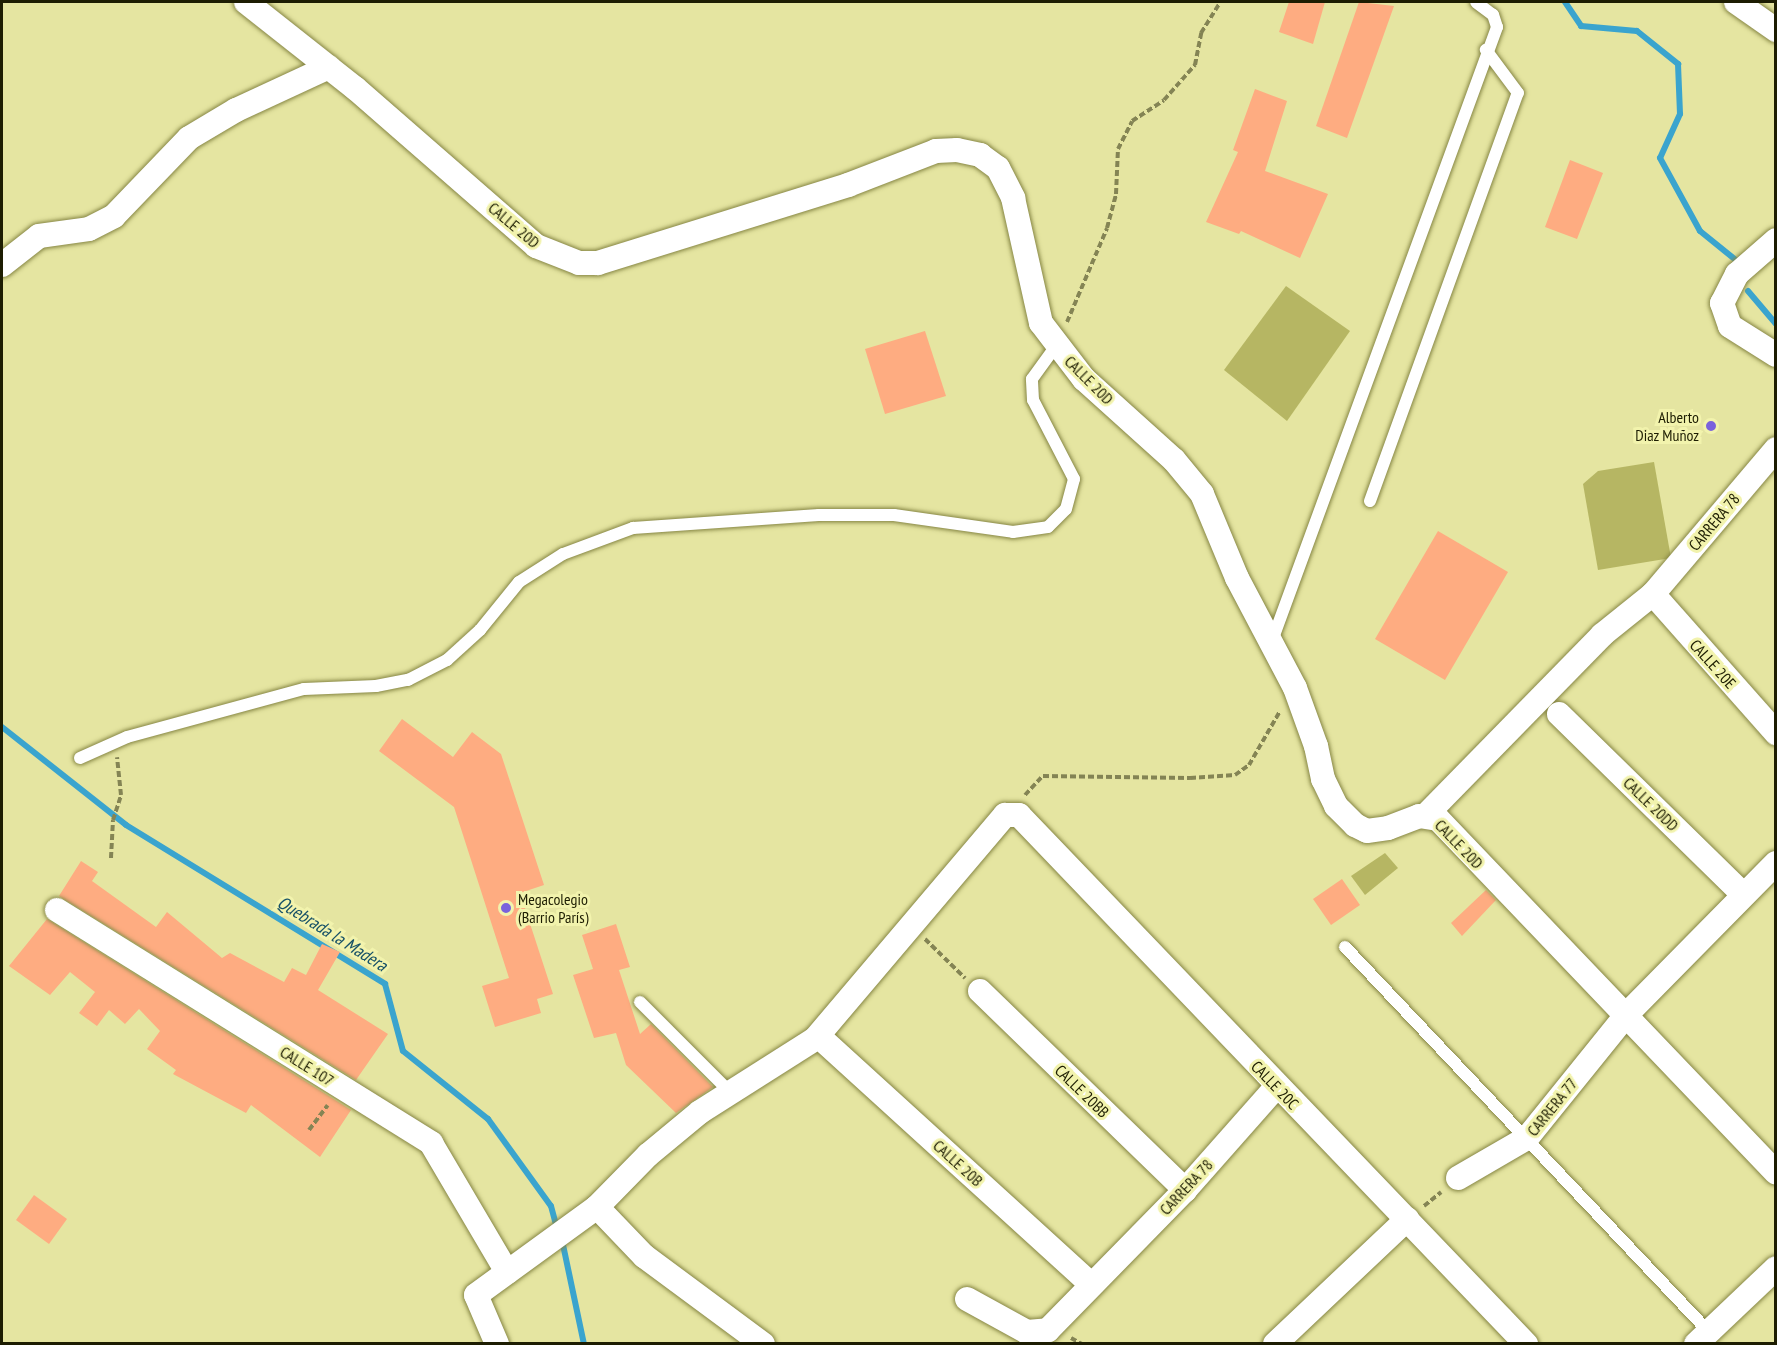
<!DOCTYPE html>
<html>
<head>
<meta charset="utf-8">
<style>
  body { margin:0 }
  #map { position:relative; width:1777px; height:1345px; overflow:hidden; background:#e5e5a1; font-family:"PT Sans Narrow",sans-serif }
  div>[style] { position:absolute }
  .green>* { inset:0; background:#b6b663 }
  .stream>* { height:6px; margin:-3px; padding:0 3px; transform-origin:3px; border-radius:3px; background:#3aa4ce }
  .building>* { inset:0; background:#feac81 }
  .path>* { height:4px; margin-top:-2px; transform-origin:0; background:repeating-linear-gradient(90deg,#848454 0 6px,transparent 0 9px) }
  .roads { filter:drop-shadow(0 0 2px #868644) drop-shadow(0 0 2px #868644) }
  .lane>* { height:12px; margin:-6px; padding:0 6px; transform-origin:6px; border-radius:6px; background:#fff }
  .street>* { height:24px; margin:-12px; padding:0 12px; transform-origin:12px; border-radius:12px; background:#fff }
  .dots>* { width:16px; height:16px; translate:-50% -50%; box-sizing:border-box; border:3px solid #f2f3ad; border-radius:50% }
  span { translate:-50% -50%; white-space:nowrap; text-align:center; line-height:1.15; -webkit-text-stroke:6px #f2f3ad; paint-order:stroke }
  .street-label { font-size:16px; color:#1d1d02 }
  .poi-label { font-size:16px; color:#1d1d02 }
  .right { translate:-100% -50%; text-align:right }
  .left { translate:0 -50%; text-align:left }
  .water-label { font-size:18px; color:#175167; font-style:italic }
  .frame { position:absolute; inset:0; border:3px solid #1d1d02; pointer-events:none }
</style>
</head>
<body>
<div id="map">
  <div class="green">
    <i style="clip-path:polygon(1286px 286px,1350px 331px,1287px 421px,1224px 370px)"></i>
    <i style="clip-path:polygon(1654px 462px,1671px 558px,1598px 570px,1583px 484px,1598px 471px)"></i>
    <i style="clip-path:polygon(1385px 853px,1398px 868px,1365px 895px,1351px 876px)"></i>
  </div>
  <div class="stream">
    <i style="left:1565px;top:2px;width:29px;rotate:56deg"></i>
    <i style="left:1581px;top:26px;width:56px;rotate:5.1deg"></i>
    <i style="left:1637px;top:31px;width:53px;rotate:38.8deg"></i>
    <i style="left:1678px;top:64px;width:50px;rotate:87.7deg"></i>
    <i style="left:1680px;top:114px;width:48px;rotate:114.4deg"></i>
    <i style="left:1660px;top:158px;width:83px;rotate:61.3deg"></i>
    <i style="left:1700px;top:231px;width:48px;rotate:39deg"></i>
    <i style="left:1748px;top:291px;width:43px;rotate:49.7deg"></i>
    <i style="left:2px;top:727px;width:158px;rotate:38.3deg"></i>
    <i style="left:126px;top:825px;width:304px;rotate:31.5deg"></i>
    <i style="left:385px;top:984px;width:69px;rotate:75deg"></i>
    <i style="left:403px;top:1051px;width:109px;rotate:38.7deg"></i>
    <i style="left:488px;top:1119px;width:107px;rotate:54.1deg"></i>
    <i style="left:551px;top:1206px;width:23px;rotate:75deg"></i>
    <i style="left:562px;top:1240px;width:106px;rotate:78.1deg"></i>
  </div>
  <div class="building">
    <i style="clip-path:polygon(1289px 2px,1325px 2px,1313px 44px,1279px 32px)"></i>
    <i style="clip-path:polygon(1359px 2px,1394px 6px,1347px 138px,1316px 126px)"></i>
    <i style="clip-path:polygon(1255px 89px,1287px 101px,1265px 171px,1328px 194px,1300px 258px,1241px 231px,1239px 234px,1206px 222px,1238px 152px,1233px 150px)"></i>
    <i style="clip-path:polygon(1570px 160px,1603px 173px,1577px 239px,1545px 227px)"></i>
    <i style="clip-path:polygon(925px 331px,946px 396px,885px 414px,865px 349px)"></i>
    <i style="clip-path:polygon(1438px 531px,1508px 572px,1445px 680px,1375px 639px)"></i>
    <i style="clip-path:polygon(402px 719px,453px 757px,472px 732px,501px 754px,544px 885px,520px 893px,553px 994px,537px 999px,541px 1013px,495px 1027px,482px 986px,509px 978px,454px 807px,379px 751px)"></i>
    <i style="clip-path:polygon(81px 861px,98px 872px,92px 881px,156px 927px,167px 912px,222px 958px,230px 953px,284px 982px,292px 968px,306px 975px,322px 944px,340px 952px,318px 990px,388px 1034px,356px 1080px,59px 896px)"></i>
    <i style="clip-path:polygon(1342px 879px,1360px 905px,1331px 925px,1313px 899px)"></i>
    <i style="clip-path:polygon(1486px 890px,1496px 900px,1462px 936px,1451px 923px)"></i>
    <i style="clip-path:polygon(47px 919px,351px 1110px,320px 1157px,251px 1105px,246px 1113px,173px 1074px,176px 1070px,147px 1049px,160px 1031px,139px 1009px,125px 1024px,109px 1010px,97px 1026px,79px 1013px,95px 992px,70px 972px,50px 995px,9px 966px)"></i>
    <i style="clip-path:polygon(616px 924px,630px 967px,619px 970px,640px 1034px,651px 1024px,713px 1087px,676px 1113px,626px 1065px,616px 1033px,594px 1038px,573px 975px,593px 969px,582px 935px)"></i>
    <i style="clip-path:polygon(34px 1195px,67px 1219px,49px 1244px,16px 1220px)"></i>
  </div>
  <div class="path">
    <i style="left:1067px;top:322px;width:102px;rotate:-66.9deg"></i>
    <i style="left:1107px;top:228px;width:35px;rotate:-75deg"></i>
    <i style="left:1116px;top:194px;width:45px;rotate:-87.5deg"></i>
    <i style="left:1118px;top:149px;width:31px;rotate:-63deg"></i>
    <i style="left:1132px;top:121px;width:38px;rotate:-33deg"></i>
    <i style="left:1164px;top:100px;width:47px;rotate:-48.5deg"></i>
    <i style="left:1195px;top:65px;width:33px;rotate:-79deg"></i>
    <i style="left:1201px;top:33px;width:36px;rotate:-58deg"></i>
    <i style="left:1025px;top:795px;width:26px;rotate:-47deg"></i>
    <i style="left:1043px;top:776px;width:147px;rotate:0.8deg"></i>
    <i style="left:1190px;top:778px;width:45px;rotate:-3.8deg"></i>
    <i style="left:1235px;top:775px;width:17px;rotate:-36deg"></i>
    <i style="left:1249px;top:765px;width:62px;rotate:-60.1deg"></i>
    <i style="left:111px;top:858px;width:38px;rotate:-87deg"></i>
    <i style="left:113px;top:820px;width:26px;rotate:-72deg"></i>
    <i style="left:121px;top:795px;width:38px;rotate:-96deg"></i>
    <i style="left:925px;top:939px;width:56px;rotate:44.3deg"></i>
    <i style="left:309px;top:1130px;width:31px;rotate:-53deg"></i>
    <i style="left:1424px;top:1206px;width:22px;rotate:-39deg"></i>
    <i style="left:1071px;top:1338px;width:13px;rotate:29deg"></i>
  </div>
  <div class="roads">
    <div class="lane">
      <i style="left:1370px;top:501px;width:434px;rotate:-70.1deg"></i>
      <i style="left:1518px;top:93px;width:54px;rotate:-126.7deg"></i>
      <i style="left:1272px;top:641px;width:654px;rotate:-69.87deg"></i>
      <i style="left:1497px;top:27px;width:13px;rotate:-108deg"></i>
      <i style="left:1493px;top:15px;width:21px;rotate:-143deg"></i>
      <i style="left:80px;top:758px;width:51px;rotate:-24.1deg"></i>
      <i style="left:127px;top:737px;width:183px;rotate:-15.2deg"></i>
      <i style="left:304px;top:689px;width:72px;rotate:-2.4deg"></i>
      <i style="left:376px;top:686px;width:33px;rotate:-11deg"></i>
      <i style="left:408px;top:680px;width:44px;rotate:-27.1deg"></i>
      <i style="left:447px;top:660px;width:45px;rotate:-42.3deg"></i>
      <i style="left:480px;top:630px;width:62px;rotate:-50.9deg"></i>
      <i style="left:519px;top:582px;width:52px;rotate:-32.5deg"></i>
      <i style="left:563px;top:554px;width:75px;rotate:-20.4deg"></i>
      <i style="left:633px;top:528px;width:186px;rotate:-4deg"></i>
      <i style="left:819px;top:515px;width:75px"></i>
      <i style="left:894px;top:515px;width:120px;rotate:8.1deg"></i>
      <i style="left:1013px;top:532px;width:35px;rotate:-8deg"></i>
      <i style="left:1048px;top:527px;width:25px;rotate:-45deg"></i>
      <i style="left:1066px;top:509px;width:31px;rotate:-75deg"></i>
      <i style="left:1074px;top:479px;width:89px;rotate:-117.4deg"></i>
      <i style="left:1033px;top:400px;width:21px;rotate:-93deg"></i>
      <i style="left:1032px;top:379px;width:41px;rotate:-54deg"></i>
      <i style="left:1345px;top:947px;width:528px;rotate:46.61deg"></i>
      <i style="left:640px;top:1002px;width:130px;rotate:45deg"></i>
    </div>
    <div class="street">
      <i style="left:246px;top:2px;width:139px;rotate:38.3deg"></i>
      <i style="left:355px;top:88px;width:240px;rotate:41.1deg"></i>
      <i style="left:536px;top:246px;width:46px;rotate:21.6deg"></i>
      <i style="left:579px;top:263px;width:19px"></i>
      <i style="left:598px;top:263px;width:262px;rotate:-17.3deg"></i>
      <i style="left:848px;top:185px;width:94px;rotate:-21.1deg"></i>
      <i style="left:936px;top:151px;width:21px;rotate:-3deg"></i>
      <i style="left:957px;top:150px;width:24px;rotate:12deg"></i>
      <i style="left:980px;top:155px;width:22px;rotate:36deg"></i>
      <i style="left:998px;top:168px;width:34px;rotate:63deg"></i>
      <i style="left:1013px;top:198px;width:128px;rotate:77.4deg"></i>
      <i style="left:1041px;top:323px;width:71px;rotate:52.5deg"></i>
      <i style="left:1084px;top:379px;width:121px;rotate:42deg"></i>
      <i style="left:1174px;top:460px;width:44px;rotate:50.5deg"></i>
      <i style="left:1202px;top:494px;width:91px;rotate:67.4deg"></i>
      <i style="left:1237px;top:578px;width:124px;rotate:62.2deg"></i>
      <i style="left:1295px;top:688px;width:62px;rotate:70.1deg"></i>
      <i style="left:1316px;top:746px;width:34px;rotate:78deg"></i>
      <i style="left:1323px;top:779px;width:30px;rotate:64deg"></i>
      <i style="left:1336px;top:806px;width:27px;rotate:45deg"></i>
      <i style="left:1355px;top:825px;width:13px;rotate:27deg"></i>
      <i style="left:1367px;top:831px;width:21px;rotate:-8deg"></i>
      <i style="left:1388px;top:828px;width:33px;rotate:-21deg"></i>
      <i style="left:1419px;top:816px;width:19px;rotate:9deg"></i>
      <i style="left:1438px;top:819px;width:489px;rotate:46.3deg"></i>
      <i style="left:1736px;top:2px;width:49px;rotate:35deg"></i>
      <i style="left:1776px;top:240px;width:52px;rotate:138.9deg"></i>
      <i style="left:1737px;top:274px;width:33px;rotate:117deg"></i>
      <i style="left:1722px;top:303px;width:24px;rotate:71deg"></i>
      <i style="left:1730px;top:326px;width:54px;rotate:32.2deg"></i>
      <i style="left:2px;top:265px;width:47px;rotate:-38.1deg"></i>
      <i style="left:39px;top:236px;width:50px;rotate:-8deg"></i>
      <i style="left:89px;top:229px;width:28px;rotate:-27deg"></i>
      <i style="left:114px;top:216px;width:108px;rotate:-46.1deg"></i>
      <i style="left:189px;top:138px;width:55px;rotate:-30.8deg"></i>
      <i style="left:236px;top:110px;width:102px;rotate:-24.8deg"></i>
      <i style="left:1653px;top:594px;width:186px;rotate:48.5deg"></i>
      <i style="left:1559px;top:714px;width:257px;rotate:44.4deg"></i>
      <i style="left:1426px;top:815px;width:252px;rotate:-45.6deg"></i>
      <i style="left:1602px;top:635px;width:65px;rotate:-38.8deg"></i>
      <i style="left:1653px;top:594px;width:190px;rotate:-49.7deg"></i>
      <i style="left:57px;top:910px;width:441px;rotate:31.9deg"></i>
      <i style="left:431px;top:1143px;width:150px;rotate:59.5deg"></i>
      <i style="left:980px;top:991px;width:286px;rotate:44.1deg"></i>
      <i style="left:826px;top:1043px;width:357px;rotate:42.3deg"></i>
      <i style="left:1458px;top:1178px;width:80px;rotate:-30.1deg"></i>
      <i style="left:1527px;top:1138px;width:159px;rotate:-51.1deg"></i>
      <i style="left:1627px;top:1014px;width:212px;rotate:-45.4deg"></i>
      <i style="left:597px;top:1207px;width:68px;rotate:46.2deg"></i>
      <i style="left:644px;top:1256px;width:148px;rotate:36.5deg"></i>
      <i style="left:967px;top:1299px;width:68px;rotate:28.8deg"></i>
      <i style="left:1027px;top:1332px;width:21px;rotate:-5deg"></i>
      <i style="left:1048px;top:1330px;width:196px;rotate:-45.6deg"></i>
      <i style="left:1185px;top:1190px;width:137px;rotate:-48.5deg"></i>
      <i style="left:497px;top:1344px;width:53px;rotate:-113.2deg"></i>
      <i style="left:476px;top:1295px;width:150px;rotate:-36deg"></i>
      <i style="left:597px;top:1207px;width:73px;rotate:-45.6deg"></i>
      <i style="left:648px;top:1155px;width:67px;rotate:-39.6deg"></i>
      <i style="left:700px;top:1112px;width:136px;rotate:-32.4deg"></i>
      <i style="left:815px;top:1039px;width:294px;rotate:-49.7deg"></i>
      <i style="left:1005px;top:815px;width:14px"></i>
      <i style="left:1019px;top:815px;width:733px;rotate:46.22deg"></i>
      <i style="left:1275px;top:1344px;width:182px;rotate:-43.4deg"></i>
      <i style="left:1696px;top:1344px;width:110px;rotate:-43.5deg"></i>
    </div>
  </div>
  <div class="dots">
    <i style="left:1711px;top:426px;background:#7a62dc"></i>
    <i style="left:506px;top:908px;background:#7a62dc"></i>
  </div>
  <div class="street-label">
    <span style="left:514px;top:225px;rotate:40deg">CALLE 20D</span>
    <span style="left:1089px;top:380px;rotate:45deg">CALLE 20D</span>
    <span style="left:1714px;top:522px;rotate:-50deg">CARRERA 78</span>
    <span style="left:1713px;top:664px;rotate:48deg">CALLE 20E</span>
    <span style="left:1651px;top:804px;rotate:44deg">CALLE 20DD</span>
    <span style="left:1459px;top:844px;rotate:46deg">CALLE 20D</span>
    <span style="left:307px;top:1066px;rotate:32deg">CALLE 107</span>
    <span style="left:1275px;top:1085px;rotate:46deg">CALLE 20C</span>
    <span style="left:1082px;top:1091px;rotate:44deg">CALLE 20BB</span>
    <span style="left:1552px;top:1107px;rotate:-51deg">CARRERA 77</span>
    <span style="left:958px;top:1163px;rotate:42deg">CALLE 20B</span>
    <span style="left:1186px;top:1187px;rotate:-47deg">CARRERA 78</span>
  </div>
  <div class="poi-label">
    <span class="right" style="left:1699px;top:426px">Alberto<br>Diaz Muñoz</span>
    <span class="left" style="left:518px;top:908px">Megacolegio<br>(Barrio París)</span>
  </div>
  <div class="water-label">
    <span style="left:332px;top:934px;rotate:32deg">Quebrada la Madera</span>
  </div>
  <div class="frame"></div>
</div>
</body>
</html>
